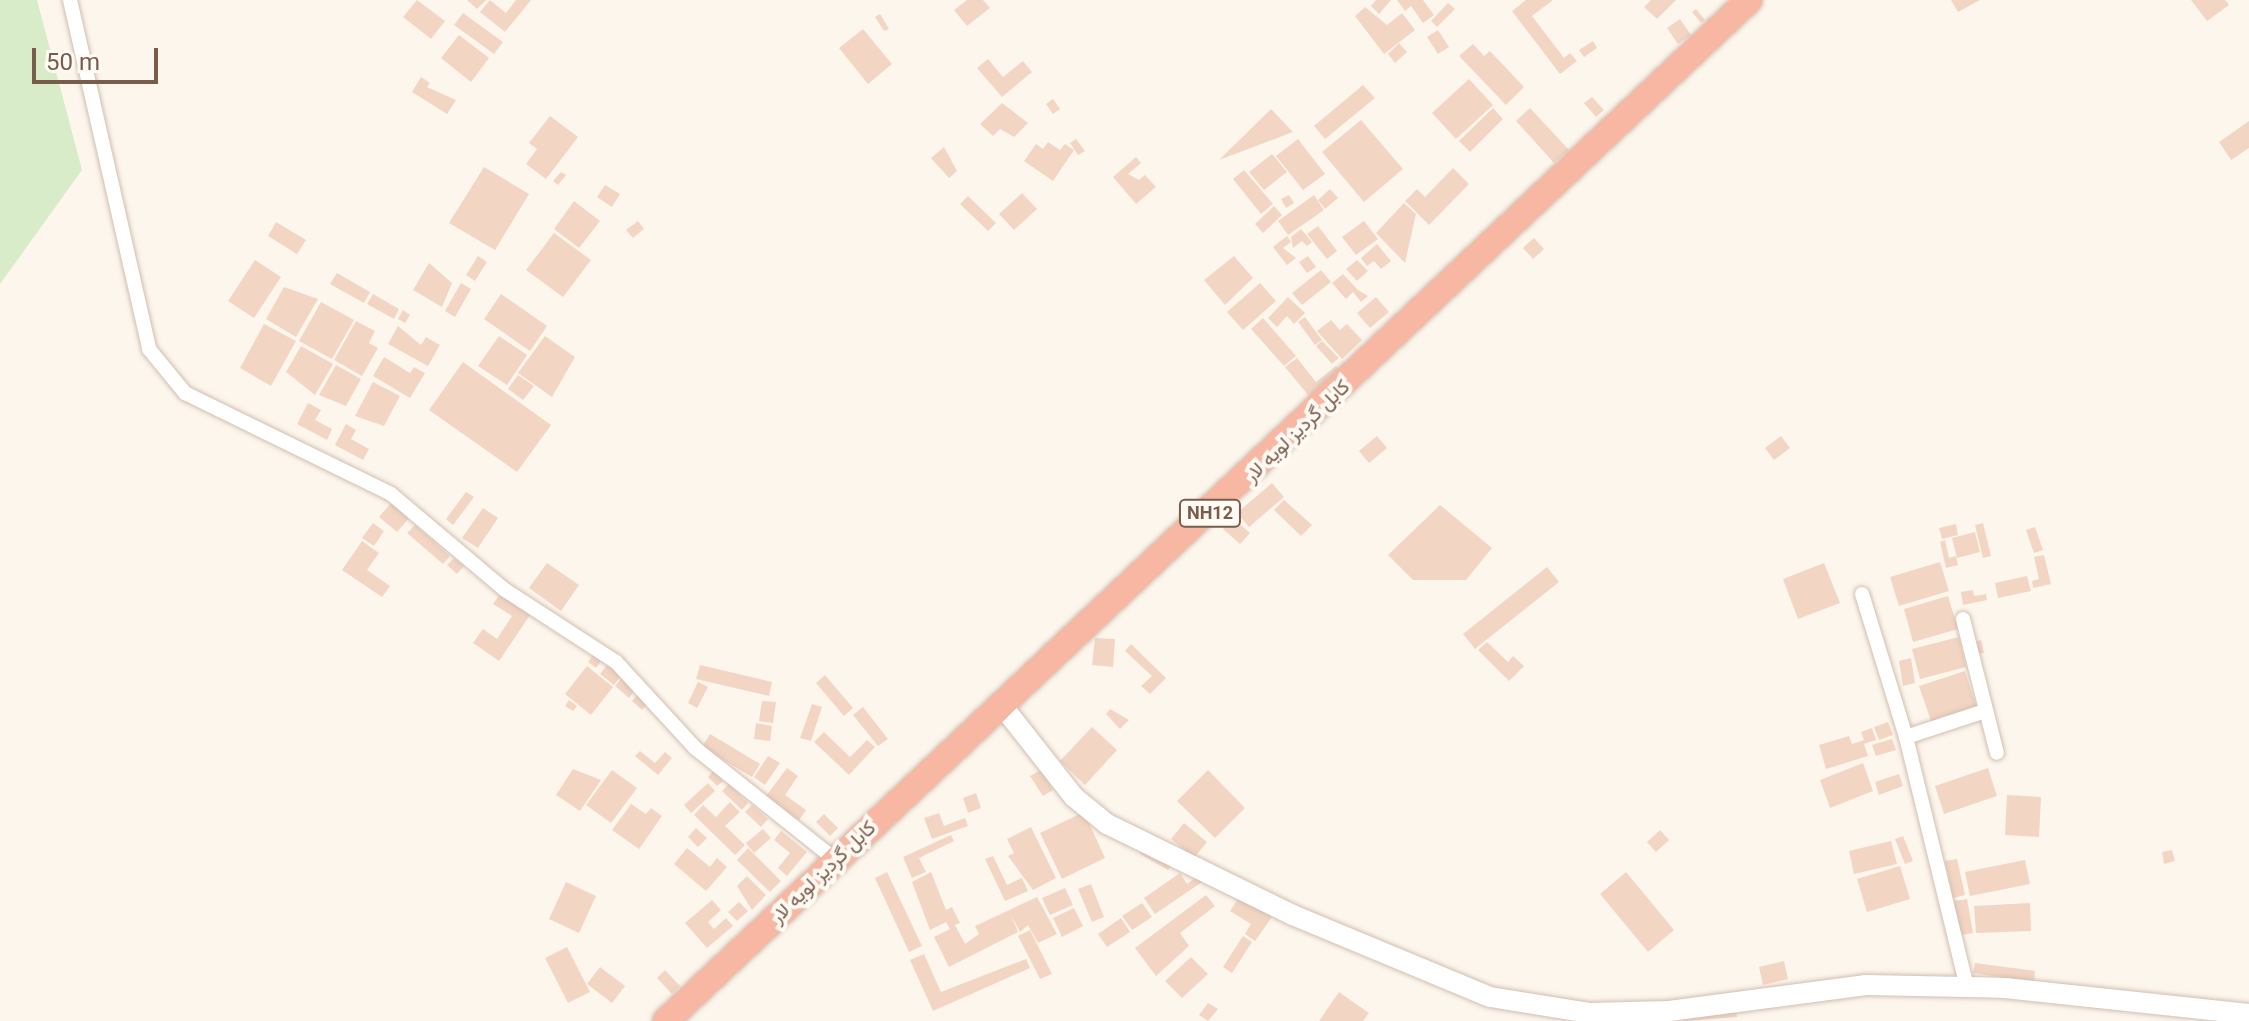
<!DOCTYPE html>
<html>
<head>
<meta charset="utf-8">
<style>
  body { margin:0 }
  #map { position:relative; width:2249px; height:1021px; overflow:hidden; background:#fdf6ec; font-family:Roboto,Vazirmatn,sans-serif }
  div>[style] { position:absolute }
  .green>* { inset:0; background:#d8ecc9 }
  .building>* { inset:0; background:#f3d5c3 }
  .roads { filter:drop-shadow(0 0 2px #d1beb0) drop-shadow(0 0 2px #d1beb0) }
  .street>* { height:14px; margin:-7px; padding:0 7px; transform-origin:7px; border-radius:7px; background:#fff }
  .secondary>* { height:20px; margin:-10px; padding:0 10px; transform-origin:10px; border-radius:10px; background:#fff }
  .highway>* { height:26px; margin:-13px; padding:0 13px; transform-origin:13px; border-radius:13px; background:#f7b7a3 }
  span { translate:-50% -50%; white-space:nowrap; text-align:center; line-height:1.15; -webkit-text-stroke:8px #fffaf3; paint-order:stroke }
  .shield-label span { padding:2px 6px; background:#fffaf3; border:2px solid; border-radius:6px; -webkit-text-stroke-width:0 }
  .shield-label { font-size:18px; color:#7a5c4d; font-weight:700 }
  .street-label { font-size:20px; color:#7a5c4d }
  .scale { position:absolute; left:32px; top:48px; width:126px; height:36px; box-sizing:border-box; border:4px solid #7a5c4d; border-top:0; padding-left:10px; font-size:24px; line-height:28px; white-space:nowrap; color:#7a5c4d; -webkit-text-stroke:6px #fffaf3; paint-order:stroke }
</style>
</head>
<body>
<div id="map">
  <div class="green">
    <i style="clip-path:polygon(0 0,37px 0,82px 170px,0 284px)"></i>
  </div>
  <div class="building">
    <i style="clip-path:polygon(417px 0,445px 21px,431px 39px,403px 17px)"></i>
    <i style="clip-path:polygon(467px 0,486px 0,477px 9px)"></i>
    <i style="clip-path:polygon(490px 0,506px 13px,516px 0,531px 0,505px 32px,480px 12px)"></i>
    <i style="clip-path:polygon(967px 0,983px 0,990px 8px,967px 26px,954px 10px)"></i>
    <i style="clip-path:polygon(1376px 0,1391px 0,1379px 14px,1371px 6px)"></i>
    <i style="clip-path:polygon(1397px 0,1423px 0,1434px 15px,1423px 23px,1411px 6px,1405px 11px)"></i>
    <i style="clip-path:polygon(1526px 0,1553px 0,1532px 16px,1564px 58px,1570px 53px,1577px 61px,1560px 74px,1512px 11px)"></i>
    <i style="clip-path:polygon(1651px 0,1676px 0,1657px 19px,1644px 7px)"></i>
    <i style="clip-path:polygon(1951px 0,1980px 0,1958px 12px)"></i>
    <i style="clip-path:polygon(2191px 0,2225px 0,2229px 5px,2207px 21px)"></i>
    <i style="clip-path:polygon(1448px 3px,1455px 9px,1437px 27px,1431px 21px)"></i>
    <i style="clip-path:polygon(1365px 7px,1387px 25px,1402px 13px,1415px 30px,1384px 54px,1355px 16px)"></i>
    <i style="clip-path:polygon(1696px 9px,1705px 20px,1701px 23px,1692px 12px)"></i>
    <i style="clip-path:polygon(463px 13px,503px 42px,494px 54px,454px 25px)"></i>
    <i style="clip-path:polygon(880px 14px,889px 29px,884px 31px,875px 17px)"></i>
    <i style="clip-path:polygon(1680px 19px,1691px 35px,1678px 44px,1667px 28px)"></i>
    <i style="clip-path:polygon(863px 29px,892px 64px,868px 84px,839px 48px)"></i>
    <i style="clip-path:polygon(1438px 30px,1449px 47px,1438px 54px,1427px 37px)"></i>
    <i style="clip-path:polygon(459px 35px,489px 58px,471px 82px,441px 58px)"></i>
    <i style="clip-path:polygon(1593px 41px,1597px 48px,1584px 57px,1579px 50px)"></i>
    <i style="clip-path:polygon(1399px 43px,1407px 52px,1395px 63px,1388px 54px)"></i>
    <i style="clip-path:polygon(1473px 44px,1484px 56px,1490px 51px,1524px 87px,1506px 105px,1459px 56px)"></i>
    <i style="clip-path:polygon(988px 59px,1003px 77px,1023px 61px,1032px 72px,1002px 97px,977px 68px)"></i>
    <i style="clip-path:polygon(421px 77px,430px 83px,427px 87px,456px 100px,447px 114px,412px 92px)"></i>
    <i style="clip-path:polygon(1469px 79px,1493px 105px,1456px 139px,1432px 113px)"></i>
    <i style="clip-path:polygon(1363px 85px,1375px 98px,1325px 139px,1314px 126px)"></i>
    <i style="clip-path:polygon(1592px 97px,1604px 110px,1596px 117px,1584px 103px)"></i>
    <i style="clip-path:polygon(1053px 99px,1060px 109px,1053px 114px,1046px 104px)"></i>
    <i style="clip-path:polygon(1002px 103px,1028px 123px,1014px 137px,1000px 129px,993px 136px,980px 124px)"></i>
    <i style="clip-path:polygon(1493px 108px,1503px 119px,1470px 152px,1459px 141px)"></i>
    <i style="clip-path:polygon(1530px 108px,1569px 150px,1554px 163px,1516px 121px)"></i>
    <i style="clip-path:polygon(1271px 109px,1293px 132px,1219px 160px)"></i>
    <i style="clip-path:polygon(550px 116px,578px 137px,546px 179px,526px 164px,537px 149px,529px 143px)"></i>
    <i style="clip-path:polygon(1361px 120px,1403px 169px,1364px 202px,1322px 152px)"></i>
    <i style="clip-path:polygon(2249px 121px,2249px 148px,2231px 160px,2219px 142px)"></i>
    <i style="clip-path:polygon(1076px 139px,1085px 151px,1078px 155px,1070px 143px)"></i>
    <i style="clip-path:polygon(1298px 139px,1325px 174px,1303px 190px,1276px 156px)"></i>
    <i style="clip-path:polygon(1048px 142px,1060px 150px,1065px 144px,1074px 150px,1053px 181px,1024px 161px,1036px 144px,1043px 149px)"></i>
    <i style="clip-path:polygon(944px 147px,957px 171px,949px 178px,931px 158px)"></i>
    <i style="clip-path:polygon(1272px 154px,1287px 172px,1264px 190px,1249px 172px)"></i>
    <i style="clip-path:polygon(1136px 157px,1141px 163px,1128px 174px,1139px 180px,1145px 175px,1156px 187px,1136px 204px,1113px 177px)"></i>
    <i style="clip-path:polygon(484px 167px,529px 194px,495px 250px,449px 223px)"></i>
    <i style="clip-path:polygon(1453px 168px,1469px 184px,1429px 225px,1405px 201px,1417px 189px,1425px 197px)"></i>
    <i style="clip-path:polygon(1244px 170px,1273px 204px,1261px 214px,1233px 179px)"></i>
    <i style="clip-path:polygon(561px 172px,566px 175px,558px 185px,553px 181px)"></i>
    <i style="clip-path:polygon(605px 185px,620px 194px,612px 207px,597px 197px)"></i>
    <i style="clip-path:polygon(1330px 189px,1338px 198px,1325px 209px,1318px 200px)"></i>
    <i style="clip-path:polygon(1022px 193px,1037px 209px,1014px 230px,999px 214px)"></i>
    <i style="clip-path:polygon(1289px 195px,1294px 203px,1286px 208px,1281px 199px)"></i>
    <i style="clip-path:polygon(1314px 195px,1324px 210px,1288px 235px,1278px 221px)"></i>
    <i style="clip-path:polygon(968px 196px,996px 223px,988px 231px,960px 204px)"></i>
    <i style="clip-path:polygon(574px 201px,600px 221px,579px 248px,554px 229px)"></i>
    <i style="clip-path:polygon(1404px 203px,1416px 214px,1405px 263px,1376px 233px)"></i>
    <i style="clip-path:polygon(1274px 206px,1282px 215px,1263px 233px,1255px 224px)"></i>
    <i style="clip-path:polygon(638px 221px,644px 229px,633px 238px,626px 230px)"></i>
    <i style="clip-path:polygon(1364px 221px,1378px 239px,1356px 255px,1342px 237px)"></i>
    <i style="clip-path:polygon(276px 222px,306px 240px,297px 254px,268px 236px)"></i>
    <i style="clip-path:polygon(1318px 226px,1337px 251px,1327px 259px,1307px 234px)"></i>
    <i style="clip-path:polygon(1301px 229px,1312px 242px,1307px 246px,1302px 241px,1293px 248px,1291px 237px)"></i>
    <i style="clip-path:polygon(554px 233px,591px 260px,563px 297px,526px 270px)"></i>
    <i style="clip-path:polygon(1287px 236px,1291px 242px,1283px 248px,1296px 258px,1287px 265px,1273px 247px)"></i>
    <i style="clip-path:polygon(1534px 238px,1544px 249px,1533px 259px,1523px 248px)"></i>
    <i style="clip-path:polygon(1377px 244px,1391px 261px,1381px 269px,1374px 261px,1367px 266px,1361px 258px)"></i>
    <i style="clip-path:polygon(478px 256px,487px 262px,475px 281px,466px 275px)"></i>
    <i style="clip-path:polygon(1234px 256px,1253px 278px,1225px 305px,1204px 280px)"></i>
    <i style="clip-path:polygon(1308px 256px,1316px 267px,1307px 273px,1299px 262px)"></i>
    <i style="clip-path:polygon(255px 260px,281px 277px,254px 318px,228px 301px)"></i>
    <i style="clip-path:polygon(1357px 260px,1368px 271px,1357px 281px,1346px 269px)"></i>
    <i style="clip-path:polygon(429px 263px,452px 283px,442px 307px,413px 290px)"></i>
    <i style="clip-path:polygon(1321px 270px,1331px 282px,1302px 305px,1292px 293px)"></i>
    <i style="clip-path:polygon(337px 273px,370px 292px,364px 303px,330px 284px)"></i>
    <i style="clip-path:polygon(1343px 274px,1358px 290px,1368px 296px,1361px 302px,1353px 292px,1346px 299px,1332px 283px)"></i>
    <i style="clip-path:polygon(461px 283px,471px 289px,455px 317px,445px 311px)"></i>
    <i style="clip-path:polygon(1260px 283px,1276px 301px,1243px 330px,1227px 312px)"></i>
    <i style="clip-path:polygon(284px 287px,318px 299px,296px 337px,266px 319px)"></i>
    <i style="clip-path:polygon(373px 294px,399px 309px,394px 319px,367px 304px)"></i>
    <i style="clip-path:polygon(501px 294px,547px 326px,530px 351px,484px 319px)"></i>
    <i style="clip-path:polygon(1288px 297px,1305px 313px,1294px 324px,1287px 316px,1277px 327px,1268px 318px)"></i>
    <i style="clip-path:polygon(1376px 297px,1389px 312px,1370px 328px,1357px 313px)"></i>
    <i style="clip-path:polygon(321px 302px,354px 320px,332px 359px,299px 341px)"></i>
    <i style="clip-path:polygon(403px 310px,410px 315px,405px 323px,398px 319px)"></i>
    <i style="clip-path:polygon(1305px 317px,1322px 340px,1315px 345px,1298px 322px)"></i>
    <i style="clip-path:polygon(1263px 318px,1296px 356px,1284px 366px,1251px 329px)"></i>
    <i style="clip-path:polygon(1331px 320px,1340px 330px,1347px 324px,1362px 340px,1342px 359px,1317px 331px)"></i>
    <i style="clip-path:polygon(356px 321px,375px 331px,369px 343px,378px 348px,362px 376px,334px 360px)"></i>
    <i style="clip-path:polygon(264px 324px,296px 341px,271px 386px,240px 368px)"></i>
    <i style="clip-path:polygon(398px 326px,421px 345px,426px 337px,440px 345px,428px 366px,388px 344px)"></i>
    <i style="clip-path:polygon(499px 336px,527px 355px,507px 385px,478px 366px)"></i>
    <i style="clip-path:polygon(545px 336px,575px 357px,552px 397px,518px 373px)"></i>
    <i style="clip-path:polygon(1322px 341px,1339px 358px,1332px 364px,1316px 346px)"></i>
    <i style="clip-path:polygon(301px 346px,333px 364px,315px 395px,286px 372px)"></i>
    <i style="clip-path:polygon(384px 357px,410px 373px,414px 367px,425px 373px,410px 398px,373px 376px)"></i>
    <i style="clip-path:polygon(1297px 358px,1316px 382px,1336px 366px,1344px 376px,1313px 401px,1285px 367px)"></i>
    <i style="clip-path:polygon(463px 362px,551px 425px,517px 472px,429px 410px)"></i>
    <i style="clip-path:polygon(336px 365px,361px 379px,346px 406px,319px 395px)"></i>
    <i style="clip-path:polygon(518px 375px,534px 386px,523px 400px,508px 389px)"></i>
    <i style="clip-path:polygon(373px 382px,400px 396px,384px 426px,355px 416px)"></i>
    <i style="clip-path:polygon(308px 403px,321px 410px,315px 420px,332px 429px,327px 440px,297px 424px)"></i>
    <i style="clip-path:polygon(346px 424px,356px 430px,351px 439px,369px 449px,363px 460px,335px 445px)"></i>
    <i style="clip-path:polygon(1377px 436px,1387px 448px,1369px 463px,1359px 451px)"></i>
    <i style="clip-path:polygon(1781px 436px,1790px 448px,1774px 460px,1765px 448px)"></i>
    <i style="clip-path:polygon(1272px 483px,1284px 497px,1249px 527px,1237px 513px)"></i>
    <i style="clip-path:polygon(466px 492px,474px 497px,453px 525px,446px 519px)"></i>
    <i style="clip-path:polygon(1284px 500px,1312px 525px,1301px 536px,1274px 510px)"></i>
    <i style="clip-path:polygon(391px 503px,409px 518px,397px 532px,379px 517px)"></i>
    <i style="clip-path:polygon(1440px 505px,1492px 548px,1466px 580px,1413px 580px,1388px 555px)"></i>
    <i style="clip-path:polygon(483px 508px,498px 518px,478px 548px,462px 538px)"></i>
    <i style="clip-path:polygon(1233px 518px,1250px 533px,1240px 544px,1223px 529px)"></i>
    <i style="clip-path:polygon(373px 523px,384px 531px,374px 546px,362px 538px)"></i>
    <i style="clip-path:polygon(1983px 523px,1991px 556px,1983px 558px,1975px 525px)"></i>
    <i style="clip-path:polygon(1956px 524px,1958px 535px,1942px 539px,1939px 528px)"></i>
    <i style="clip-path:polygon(415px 525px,450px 556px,443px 564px,407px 533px)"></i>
    <i style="clip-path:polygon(2035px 527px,2043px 550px,2034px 553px,2026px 530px)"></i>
    <i style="clip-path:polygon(1975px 532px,1980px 552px,1957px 558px,1952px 538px)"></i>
    <i style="clip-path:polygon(1945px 540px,1949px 558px,1956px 556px,1958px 565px,1946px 568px,1940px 542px)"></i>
    <i style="clip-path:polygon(362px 541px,379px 553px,367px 570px,390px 586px,382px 597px,342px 570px)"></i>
    <i style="clip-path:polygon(2044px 555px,2051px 584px,2033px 588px,2032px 581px,2039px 579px,2034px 557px)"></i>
    <i style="clip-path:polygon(454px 558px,464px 566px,457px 574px,447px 565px)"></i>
    <i style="clip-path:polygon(1940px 562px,1949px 591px,1899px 606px,1890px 577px)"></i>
    <i style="clip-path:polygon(547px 563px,579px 585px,561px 611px,529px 588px)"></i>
    <i style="clip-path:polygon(1824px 563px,1840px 603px,1798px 619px,1783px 579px)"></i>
    <i style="clip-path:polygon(1547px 567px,1559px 582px,1475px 649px,1463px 634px)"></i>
    <i style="clip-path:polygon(2027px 576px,2031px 591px,1998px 598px,1995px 583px)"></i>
    <i style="clip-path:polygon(1973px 590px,1974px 596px,1986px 594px,1987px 600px,1963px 605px,1961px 592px)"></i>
    <i style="clip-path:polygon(500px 594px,530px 615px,499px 661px,473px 643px,483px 629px,497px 639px,512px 616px,493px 604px)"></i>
    <i style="clip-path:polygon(1948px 596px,1958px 629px,1913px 642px,1904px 609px)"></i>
    <i style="clip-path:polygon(1959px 637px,1966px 667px,1920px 679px,1912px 649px)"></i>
    <i style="clip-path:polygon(1095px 638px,1115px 639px,1113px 667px,1092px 665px)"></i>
    <i style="clip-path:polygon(1981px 640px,1984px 653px,1978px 654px,1975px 642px)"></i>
    <i style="clip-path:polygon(1487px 642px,1508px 662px,1513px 656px,1524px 666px,1509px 681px,1478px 650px)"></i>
    <i style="clip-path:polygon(1131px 644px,1166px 678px,1150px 694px,1141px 686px,1152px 676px,1125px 651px)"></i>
    <i style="clip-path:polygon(593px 655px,601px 661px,596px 668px,588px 662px)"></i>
    <i style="clip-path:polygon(1911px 658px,1915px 683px,1903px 686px,1899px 661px)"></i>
    <i style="clip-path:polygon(607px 665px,621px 676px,614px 685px,600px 674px)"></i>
    <i style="clip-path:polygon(700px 665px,772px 682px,769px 696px,696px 679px)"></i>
    <i style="clip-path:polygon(587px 666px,613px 687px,591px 715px,565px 694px)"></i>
    <i style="clip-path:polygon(1965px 671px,1976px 706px,1931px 721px,1919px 686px)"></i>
    <i style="clip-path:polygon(825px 675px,853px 708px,844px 716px,816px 683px)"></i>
    <i style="clip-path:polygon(621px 679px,635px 690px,629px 698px,615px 686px)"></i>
    <i style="clip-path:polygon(698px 682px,708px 687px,697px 708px,688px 703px)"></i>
    <i style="clip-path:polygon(638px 694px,648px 703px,642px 710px,632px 701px)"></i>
    <i style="clip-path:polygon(569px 700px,577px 706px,573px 711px,565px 706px)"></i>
    <i style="clip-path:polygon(762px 701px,776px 702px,773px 723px,759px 721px)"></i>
    <i style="clip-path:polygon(812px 704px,822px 707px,811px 741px,800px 738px)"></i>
    <i style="clip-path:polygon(863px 707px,888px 739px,878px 746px,853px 715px)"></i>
    <i style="clip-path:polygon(1110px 709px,1129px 720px,1120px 729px,1106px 714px)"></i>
    <i style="clip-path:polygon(1888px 722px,1893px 735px,1879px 740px,1874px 727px)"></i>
    <i style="clip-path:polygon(756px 723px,772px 726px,770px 741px,754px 739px)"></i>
    <i style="clip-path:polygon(1092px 727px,1117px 750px,1085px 785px,1060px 761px)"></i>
    <i style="clip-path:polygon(1872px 728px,1876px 740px,1864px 744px,1868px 756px,1826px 769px,1819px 745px,1849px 736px,1852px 744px,1864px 740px,1861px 732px)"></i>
    <i style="clip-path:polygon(824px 732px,850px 757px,867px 740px,875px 747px,849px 775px,814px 742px)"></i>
    <i style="clip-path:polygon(710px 734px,760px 764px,752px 777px,702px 747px)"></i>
    <i style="clip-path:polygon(1892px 739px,1896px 750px,1876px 756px,1872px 745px)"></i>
    <i style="clip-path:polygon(640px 751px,655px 763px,665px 752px,672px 758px,658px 775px,635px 756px)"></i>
    <i style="clip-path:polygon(768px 756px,780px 763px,765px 785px,754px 777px)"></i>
    <i style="clip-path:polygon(1863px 763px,1873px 791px,1830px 808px,1820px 780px)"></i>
    <i style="clip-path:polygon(787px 768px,798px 776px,785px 795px,806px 810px,799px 820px,766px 796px)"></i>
    <i style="clip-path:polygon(1988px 768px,1997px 796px,1944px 814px,1935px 786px)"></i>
    <i style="clip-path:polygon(573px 769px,601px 780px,580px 811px,556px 795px)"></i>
    <i style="clip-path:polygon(612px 770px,637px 788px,611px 823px,586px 805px)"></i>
    <i style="clip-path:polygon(1041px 770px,1053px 790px,1043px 796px,1030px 776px)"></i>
    <i style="clip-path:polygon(1208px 770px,1245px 808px,1215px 838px,1177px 801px)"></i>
    <i style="clip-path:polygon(713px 771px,723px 781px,717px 786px,708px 777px)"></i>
    <i style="clip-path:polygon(1899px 774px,1903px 786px,1879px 795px,1875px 782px)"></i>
    <i style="clip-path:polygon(708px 783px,715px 791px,691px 813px,684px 805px)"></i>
    <i style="clip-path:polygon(729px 784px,748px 803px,742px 810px,722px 791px)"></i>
    <i style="clip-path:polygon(976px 793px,981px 808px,968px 813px,963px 798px)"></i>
    <i style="clip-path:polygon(2007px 795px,2041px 797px,2039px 837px,2005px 835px)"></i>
    <i style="clip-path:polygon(730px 802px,740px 812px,725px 826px,745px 845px,735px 855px,694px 815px,703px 805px,716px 817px)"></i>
    <i style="clip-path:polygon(631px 804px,646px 814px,651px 808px,662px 816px,639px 849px,612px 830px)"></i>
    <i style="clip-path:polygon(752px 805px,768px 819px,761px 827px,745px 812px)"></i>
    <i style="clip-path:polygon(1084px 812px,1105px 858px,1062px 879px,1040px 833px)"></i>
    <i style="clip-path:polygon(939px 813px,944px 826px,965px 818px,968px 826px,932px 839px,924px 818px)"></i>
    <i style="clip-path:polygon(824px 814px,838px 828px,830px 836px,816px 822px)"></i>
    <i style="clip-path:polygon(1184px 823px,1207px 842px,1194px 858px,1171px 839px)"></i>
    <i style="clip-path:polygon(1031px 827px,1056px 878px,1033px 890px,1008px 856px,1014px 853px,1007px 839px)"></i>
    <i style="clip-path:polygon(696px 828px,707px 838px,698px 847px,688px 837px)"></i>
    <i style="clip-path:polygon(763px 829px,771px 838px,754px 853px,746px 843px)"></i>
    <i style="clip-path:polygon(1660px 830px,1669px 840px,1656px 852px,1647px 842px)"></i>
    <i style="clip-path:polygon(781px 831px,807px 852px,787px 876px,778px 868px,790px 853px,774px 840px)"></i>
    <i style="clip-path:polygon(951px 835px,954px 841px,919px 858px,926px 872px,912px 878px,903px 857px)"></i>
    <i style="clip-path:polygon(1903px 836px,1913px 861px,1905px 864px,1895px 839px)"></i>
    <i style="clip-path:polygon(1891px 841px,1897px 864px,1854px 874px,1849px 851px)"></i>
    <i style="clip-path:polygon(1144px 847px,1172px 864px,1168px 870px,1140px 854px)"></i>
    <i style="clip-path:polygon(687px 848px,710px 867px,717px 858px,727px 867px,706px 891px,674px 864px)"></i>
    <i style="clip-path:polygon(748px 848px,781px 881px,770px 892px,737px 860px)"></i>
    <i style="clip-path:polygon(2172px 850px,2175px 861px,2164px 864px,2162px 852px)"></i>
    <i style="clip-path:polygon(993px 856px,1007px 885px,1022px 878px,1028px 891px,1005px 901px,985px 859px)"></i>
    <i style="clip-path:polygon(1957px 859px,1965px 895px,1953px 898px,1945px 861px)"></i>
    <i style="clip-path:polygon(2025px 860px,2030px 884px,1970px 896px,1965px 872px)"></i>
    <i style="clip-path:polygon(1900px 866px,1910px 899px,1867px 912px,1857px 879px)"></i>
    <i style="clip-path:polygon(887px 872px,922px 946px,909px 952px,875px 878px)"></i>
    <i style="clip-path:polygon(931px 872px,946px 910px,952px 907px,960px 923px,955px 925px,965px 944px,979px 934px,975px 926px,1037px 897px,1057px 934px,1038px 943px,1028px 925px,1020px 932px,1011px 915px,1018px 932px,949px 967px,934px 937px,950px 929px,946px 922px,930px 930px,912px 882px)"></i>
    <i style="clip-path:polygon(1626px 872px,1674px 930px,1648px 952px,1600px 894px)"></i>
    <i style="clip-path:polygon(1180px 873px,1187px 884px,1198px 876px,1202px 882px,1155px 914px,1144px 898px)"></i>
    <i style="clip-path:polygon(747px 876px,766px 895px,752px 910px,737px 886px)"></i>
    <i style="clip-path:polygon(566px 882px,596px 896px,579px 933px,549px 919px)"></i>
    <i style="clip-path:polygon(1091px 884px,1104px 917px,1092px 922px,1078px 889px)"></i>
    <i style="clip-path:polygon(1065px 888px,1073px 905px,1050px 915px,1042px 898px)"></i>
    <i style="clip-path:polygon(1206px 895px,1215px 906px,1180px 933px,1189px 946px,1156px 976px,1135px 948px)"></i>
    <i style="clip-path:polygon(1240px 896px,1272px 917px,1255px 941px,1245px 934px,1251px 924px,1230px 911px)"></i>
    <i style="clip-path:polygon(1967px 899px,1973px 933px,1961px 935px,1954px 901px)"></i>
    <i style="clip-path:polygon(712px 900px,721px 910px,708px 922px,714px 929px,726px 918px,733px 926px,707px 948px,685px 923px)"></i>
    <i style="clip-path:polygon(739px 902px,748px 911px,737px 921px,728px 912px)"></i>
    <i style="clip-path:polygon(1142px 903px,1152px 917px,1132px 930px,1122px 916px)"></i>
    <i style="clip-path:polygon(2030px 903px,2031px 931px,1976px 933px,1974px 906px)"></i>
    <i style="clip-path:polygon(1074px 908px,1083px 926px,1062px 937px,1053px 918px)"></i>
    <i style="clip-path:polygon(1121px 918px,1130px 932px,1107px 947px,1098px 934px)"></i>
    <i style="clip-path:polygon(1030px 930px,1052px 974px,1040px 979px,1018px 936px)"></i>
    <i style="clip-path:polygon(1243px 936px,1252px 942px,1232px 973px,1223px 967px)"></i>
    <i style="clip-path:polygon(567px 947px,590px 992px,568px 1003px,545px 958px)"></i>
    <i style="clip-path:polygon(924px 954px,941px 992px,1026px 959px,1030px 968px,933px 1011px,910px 960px)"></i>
    <i style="clip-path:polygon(1191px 957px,1208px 974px,1182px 998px,1165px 981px)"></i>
    <i style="clip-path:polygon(1784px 961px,1788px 979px,1763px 985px,1759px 967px)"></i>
    <i style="clip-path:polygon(1975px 963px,2035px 971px,2034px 982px,1973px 973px)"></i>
    <i style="clip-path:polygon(600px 967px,625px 986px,612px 1003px,587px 984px)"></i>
    <i style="clip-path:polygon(665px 970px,680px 986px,672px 994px,657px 978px)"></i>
    <i style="clip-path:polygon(1339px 992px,1369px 1013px,1363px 1021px,1319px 1021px)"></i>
    <i style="clip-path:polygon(1735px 1002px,1737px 1017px,1683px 1021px,1681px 1009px)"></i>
    <i style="clip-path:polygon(1208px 1003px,1218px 1009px,1208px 1021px,1199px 1015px)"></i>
  </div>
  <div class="roads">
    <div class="street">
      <i style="left:70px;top:0;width:358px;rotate:77.2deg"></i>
      <i style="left:149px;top:349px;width:57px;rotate:50.7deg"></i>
      <i style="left:185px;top:393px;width:229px;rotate:26.1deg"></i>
      <i style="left:391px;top:494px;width:149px;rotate:40.1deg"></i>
      <i style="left:505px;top:590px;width:132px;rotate:33deg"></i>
      <i style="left:616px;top:662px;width:117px;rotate:47.4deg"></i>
      <i style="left:695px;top:748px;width:180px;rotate:38.5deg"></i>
      <i style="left:1862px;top:594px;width:150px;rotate:72.9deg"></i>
      <i style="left:1906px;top:737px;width:257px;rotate:76.3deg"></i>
      <i style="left:1963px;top:619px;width:138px;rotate:75.8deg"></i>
      <i style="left:1906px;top:737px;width:80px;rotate:-18.2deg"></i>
    </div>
    <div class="secondary">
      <i style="left:1000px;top:703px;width:120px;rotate:51.8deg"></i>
      <i style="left:1074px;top:797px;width:43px;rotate:39.3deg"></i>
      <i style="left:1107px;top:824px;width:207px;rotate:26.1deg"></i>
      <i style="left:1293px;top:915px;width:213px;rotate:22.6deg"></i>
      <i style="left:1490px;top:997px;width:100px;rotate:9.2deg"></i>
      <i style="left:1589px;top:1013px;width:80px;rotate:-1.4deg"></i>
      <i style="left:1669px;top:1011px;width:199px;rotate:-7.5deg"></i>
      <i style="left:1866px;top:985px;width:139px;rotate:1.2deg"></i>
      <i style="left:2005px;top:988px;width:245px;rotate:6.1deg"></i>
    </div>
    <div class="highway">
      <i style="left:666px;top:1021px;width:1488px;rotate:-43.31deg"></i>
    </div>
  </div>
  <div class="shield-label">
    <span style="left:1210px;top:513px">NH12</span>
  </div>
  <div class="street-label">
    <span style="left:1297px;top:431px;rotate:-44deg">کابل گردیز لویه لار</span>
    <span style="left:823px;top:872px;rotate:-44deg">کابل گردیز لویه لار</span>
  </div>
  <div class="scale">50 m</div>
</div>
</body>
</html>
